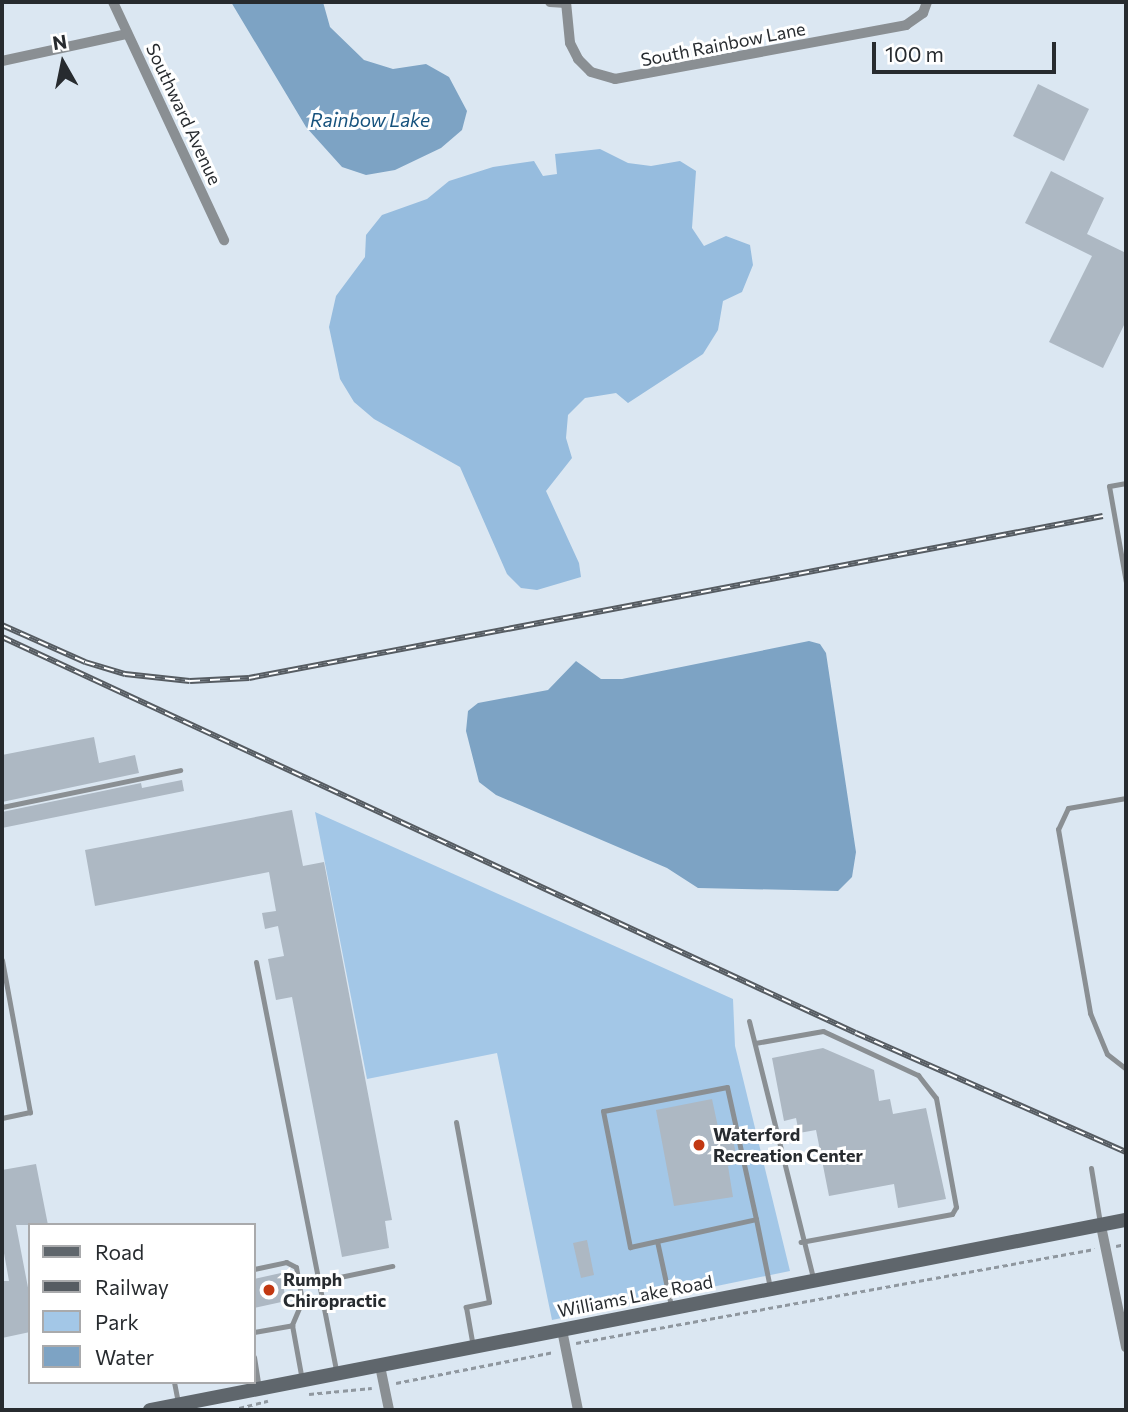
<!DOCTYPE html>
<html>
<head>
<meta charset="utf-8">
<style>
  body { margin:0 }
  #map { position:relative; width:1128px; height:1412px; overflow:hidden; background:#dbe7f2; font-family:Commissioner,sans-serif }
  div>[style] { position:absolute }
  .green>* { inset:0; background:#a3c7e7 }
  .forest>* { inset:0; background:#96bcde }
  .water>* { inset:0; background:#7da3c4 }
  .building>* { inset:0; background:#adb8c3 }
  .path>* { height:2.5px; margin-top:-1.25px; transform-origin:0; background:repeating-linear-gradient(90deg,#8f979f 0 5px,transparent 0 8.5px) }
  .lane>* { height:5px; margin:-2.5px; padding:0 2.5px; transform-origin:2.5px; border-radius:2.5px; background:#8a8f93 }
  .street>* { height:10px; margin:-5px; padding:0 5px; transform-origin:5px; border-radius:5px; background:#8a8f93 }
  .secondary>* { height:14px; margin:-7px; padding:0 7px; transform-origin:7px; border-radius:7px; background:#5f666c }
  .rail>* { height:6px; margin-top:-3px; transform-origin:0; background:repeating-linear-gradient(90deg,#fff 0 10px,#565c62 0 20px); box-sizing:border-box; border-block:2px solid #565c62 }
  .dots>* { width:19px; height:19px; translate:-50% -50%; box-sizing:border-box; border:4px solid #fff; border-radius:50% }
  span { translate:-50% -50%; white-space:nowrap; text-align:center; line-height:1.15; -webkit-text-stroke:6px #fff; paint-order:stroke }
  .street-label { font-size:18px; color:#272b2f }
  .poi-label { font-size:18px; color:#272b2f; font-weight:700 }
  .left { translate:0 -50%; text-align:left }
  .water-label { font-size:19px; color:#16527d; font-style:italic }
  .frame { position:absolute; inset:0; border:4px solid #272b2f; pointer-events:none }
  .legend { position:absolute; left:28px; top:1223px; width:228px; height:161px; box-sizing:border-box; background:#fff; border:2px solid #a9aaac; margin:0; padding:9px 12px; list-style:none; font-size:21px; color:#272b2f }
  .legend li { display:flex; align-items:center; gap:14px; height:35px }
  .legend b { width:35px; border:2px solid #a9aaac }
  .north { position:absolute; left:28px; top:28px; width:70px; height:70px; -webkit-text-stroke:5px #fff; paint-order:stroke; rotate:351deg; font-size:19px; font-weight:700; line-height:28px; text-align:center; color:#272b2f }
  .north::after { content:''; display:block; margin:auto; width:24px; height:32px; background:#272b2f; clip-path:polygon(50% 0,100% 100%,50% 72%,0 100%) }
  .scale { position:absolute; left:872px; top:42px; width:184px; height:32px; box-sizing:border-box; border:4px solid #272b2f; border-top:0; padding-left:9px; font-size:21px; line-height:24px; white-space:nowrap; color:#272b2f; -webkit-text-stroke:5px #fff; paint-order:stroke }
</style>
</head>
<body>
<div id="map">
  <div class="green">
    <i style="clip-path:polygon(315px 812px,733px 999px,735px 1046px,790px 1271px,552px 1320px,497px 1053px,367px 1079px)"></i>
  </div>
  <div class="forest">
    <i style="clip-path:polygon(600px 149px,628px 163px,651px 166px,680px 161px,696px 171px,692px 228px,704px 246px,726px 236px,750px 245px,753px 265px,742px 292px,723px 301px,718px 330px,703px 354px,628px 403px,616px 393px,585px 398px,568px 415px,566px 438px,572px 458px,546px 491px,579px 563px,581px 577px,537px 590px,521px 588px,507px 574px,460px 467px,374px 419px,354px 402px,340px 379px,329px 327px,336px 296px,365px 257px,366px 235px,382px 215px,427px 199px,449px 181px,493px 167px,534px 161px,543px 176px,557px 174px,555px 154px)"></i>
  </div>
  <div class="water">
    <i style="clip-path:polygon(231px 2px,323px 2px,330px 27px,364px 60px,393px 69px,426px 64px,449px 77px,467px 111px,462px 130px,441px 148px,395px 170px,366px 175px,342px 167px,306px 127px)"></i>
    <i style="clip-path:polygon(809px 641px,820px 644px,826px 653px,856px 852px,852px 877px,838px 891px,698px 888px,667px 868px,496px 795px,479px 782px,466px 731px,468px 711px,478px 703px,548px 690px,576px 661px,601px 679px,622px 679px)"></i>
  </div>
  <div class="building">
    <i style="clip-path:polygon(1038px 84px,1089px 109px,1064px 161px,1013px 136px)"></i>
    <i style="clip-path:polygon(1051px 171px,1104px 198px,1087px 234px,1126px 253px,1126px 321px,1103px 368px,1049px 342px,1092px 256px,1025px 223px)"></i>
    <i style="clip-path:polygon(94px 737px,99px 763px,135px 755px,139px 773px,2px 802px,2px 755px)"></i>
    <i style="clip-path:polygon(182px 780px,184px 791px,2px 828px,2px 812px,141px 783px,142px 788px)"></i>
    <i style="clip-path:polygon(292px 810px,303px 866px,324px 862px,392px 1220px,385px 1221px,389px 1248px,342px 1257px,292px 997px,276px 1000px,268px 959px,284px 956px,278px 926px,265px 929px,262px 913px,276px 911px,269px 872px,95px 906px,85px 850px)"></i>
    <i style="clip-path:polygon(823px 1048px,874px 1070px,879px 1101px,890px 1099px,893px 1114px,926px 1108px,946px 1199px,898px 1208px,894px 1184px,829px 1196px,816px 1130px,799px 1133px,796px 1118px,784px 1121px,772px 1058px)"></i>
    <i style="clip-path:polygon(712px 1099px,718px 1127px,730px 1126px,738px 1163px,728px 1166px,733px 1197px,674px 1206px,656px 1110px)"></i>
    <i style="clip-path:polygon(36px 1164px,48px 1225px,16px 1225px,30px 1298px,30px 1332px,2px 1338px,2px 1281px,9px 1281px,2px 1242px,2px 1170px)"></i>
    <i style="clip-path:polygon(587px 1240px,594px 1275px,581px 1278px,573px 1243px)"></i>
    <i style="clip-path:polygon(281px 1273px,286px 1301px,254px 1308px,254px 1279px)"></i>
  </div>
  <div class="path">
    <i style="left:1116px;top:1246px;width:10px;rotate:-11deg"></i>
    <i style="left:576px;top:1343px;width:527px;rotate:-10.27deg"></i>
    <i style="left:396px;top:1383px;width:161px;rotate:-11.1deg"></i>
    <i style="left:309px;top:1394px;width:63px;rotate:-5.4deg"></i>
    <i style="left:231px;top:1410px;width:38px;rotate:-14deg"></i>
  </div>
  <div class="lane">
    <i style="left:1126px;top:483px;width:17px;rotate:170deg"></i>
    <i style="left:1109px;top:486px;width:97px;rotate:80deg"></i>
    <i style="left:1126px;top:798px;width:59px;rotate:170.2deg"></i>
    <i style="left:1068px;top:808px;width:23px;rotate:115deg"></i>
    <i style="left:1058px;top:829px;width:187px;rotate:80.1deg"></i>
    <i style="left:1090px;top:1013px;width:44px;rotate:67.5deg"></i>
    <i style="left:1107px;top:1054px;width:24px;rotate:38deg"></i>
    <i style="left:2px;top:807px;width:182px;rotate:-11.7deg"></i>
    <i style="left:2px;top:960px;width:155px;rotate:79.6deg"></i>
    <i style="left:30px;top:1112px;width:29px;rotate:168deg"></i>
    <i style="left:256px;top:962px;width:417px;rotate:78.9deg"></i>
    <i style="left:749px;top:1021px;width:265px;rotate:76deg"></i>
    <i style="left:755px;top:1043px;width:69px;rotate:-10deg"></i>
    <i style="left:823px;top:1031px;width:105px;rotate:24.9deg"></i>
    <i style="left:918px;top:1075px;width:29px;rotate:52deg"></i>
    <i style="left:936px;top:1098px;width:111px;rotate:79.6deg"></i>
    <i style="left:956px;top:1207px;width:8px;rotate:120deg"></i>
    <i style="left:952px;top:1214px;width:154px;rotate:169.5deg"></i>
    <i style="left:456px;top:1122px;width:183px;rotate:79.6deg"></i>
    <i style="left:489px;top:1302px;width:24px;rotate:168deg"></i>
    <i style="left:466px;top:1307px;width:40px;rotate:80deg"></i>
    <i style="left:1091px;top:1168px;width:56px;rotate:80.7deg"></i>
    <i style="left:756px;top:1219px;width:135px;rotate:-102.4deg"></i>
    <i style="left:727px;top:1087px;width:126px;rotate:169deg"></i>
    <i style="left:603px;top:1111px;width:139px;rotate:78.8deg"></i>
    <i style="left:630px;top:1247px;width:129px;rotate:-12.5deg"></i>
    <i style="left:756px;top:1219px;width:70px;rotate:78.5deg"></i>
    <i style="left:657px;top:1241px;width:66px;rotate:77.8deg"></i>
    <i style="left:254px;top:1269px;width:33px;rotate:-12deg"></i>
    <i style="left:286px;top:1262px;width:11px;rotate:27deg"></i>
    <i style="left:296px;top:1267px;width:35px;rotate:80deg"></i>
    <i style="left:302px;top:1301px;width:26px;rotate:113deg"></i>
    <i style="left:316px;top:1282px;width:78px;rotate:-11.9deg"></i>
    <i style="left:254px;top:1332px;width:39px;rotate:-10deg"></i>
    <i style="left:292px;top:1325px;width:56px;rotate:79.7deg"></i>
    <i style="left:254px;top:1357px;width:32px;rotate:81deg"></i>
    <i style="left:174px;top:1382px;width:20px;rotate:79deg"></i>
  </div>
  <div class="street">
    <i style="left:113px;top:2px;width:263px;rotate:65deg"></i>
    <i style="left:550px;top:2px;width:16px;rotate:4deg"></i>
    <i style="left:566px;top:2px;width:41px;rotate:84.4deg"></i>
    <i style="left:570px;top:43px;width:18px;rotate:63deg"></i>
    <i style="left:578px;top:59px;width:18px;rotate:45deg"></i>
    <i style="left:591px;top:72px;width:25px;rotate:16deg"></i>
    <i style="left:615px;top:79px;width:296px;rotate:-10.5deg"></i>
    <i style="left:906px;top:25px;width:21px;rotate:-35deg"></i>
    <i style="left:923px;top:13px;width:12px;rotate:-70deg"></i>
    <i style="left:2px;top:61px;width:128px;rotate:-12.2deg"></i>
    <i style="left:1101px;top:1226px;width:124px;rotate:78.3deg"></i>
    <i style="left:562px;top:1330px;width:82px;rotate:78.7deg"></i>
    <i style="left:380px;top:1366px;width:45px;rotate:78.4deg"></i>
  </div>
  <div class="secondary">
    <i style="left:150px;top:1410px;width:994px;rotate:-11.02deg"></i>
  </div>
  <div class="rail">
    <i style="left:2px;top:625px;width:91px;rotate:24deg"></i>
    <i style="left:85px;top:662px;width:42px;rotate:16.7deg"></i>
    <i style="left:125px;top:674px;width:65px;rotate:6.1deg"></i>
    <i style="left:190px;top:681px;width:59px;rotate:-2.9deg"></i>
    <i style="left:249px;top:678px;width:869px;rotate:-10.74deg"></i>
    <i style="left:2px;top:637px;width:941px;rotate:24.88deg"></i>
    <i style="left:856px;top:1033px;width:295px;rotate:23.8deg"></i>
  </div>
  <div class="dots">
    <i style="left:699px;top:1145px;background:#c23811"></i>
    <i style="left:269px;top:1290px;background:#c23811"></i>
  </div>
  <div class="street-label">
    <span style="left:723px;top:44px;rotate:-11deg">South Rainbow Lane</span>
    <span style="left:184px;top:114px;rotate:65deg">Southward Avenue</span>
    <span style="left:635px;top:1296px;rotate:-11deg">Williams Lake Road</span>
  </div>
  <div class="poi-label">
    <span class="left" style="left:713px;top:1145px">Waterford<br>Recreation Center</span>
    <span class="left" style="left:283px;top:1290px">Rumph<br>Chiropractic</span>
  </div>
  <div class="water-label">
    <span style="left:370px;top:120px">Rainbow Lake</span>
  </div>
  <div class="frame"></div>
  <ul class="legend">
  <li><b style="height:9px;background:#5f666c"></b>Road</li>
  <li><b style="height:9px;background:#565c62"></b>Railway</li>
  <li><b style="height:19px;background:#a3c7e7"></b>Park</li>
  <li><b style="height:19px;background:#7da3c4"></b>Water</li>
  </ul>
  <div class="north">N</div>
  <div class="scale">100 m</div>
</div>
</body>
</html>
